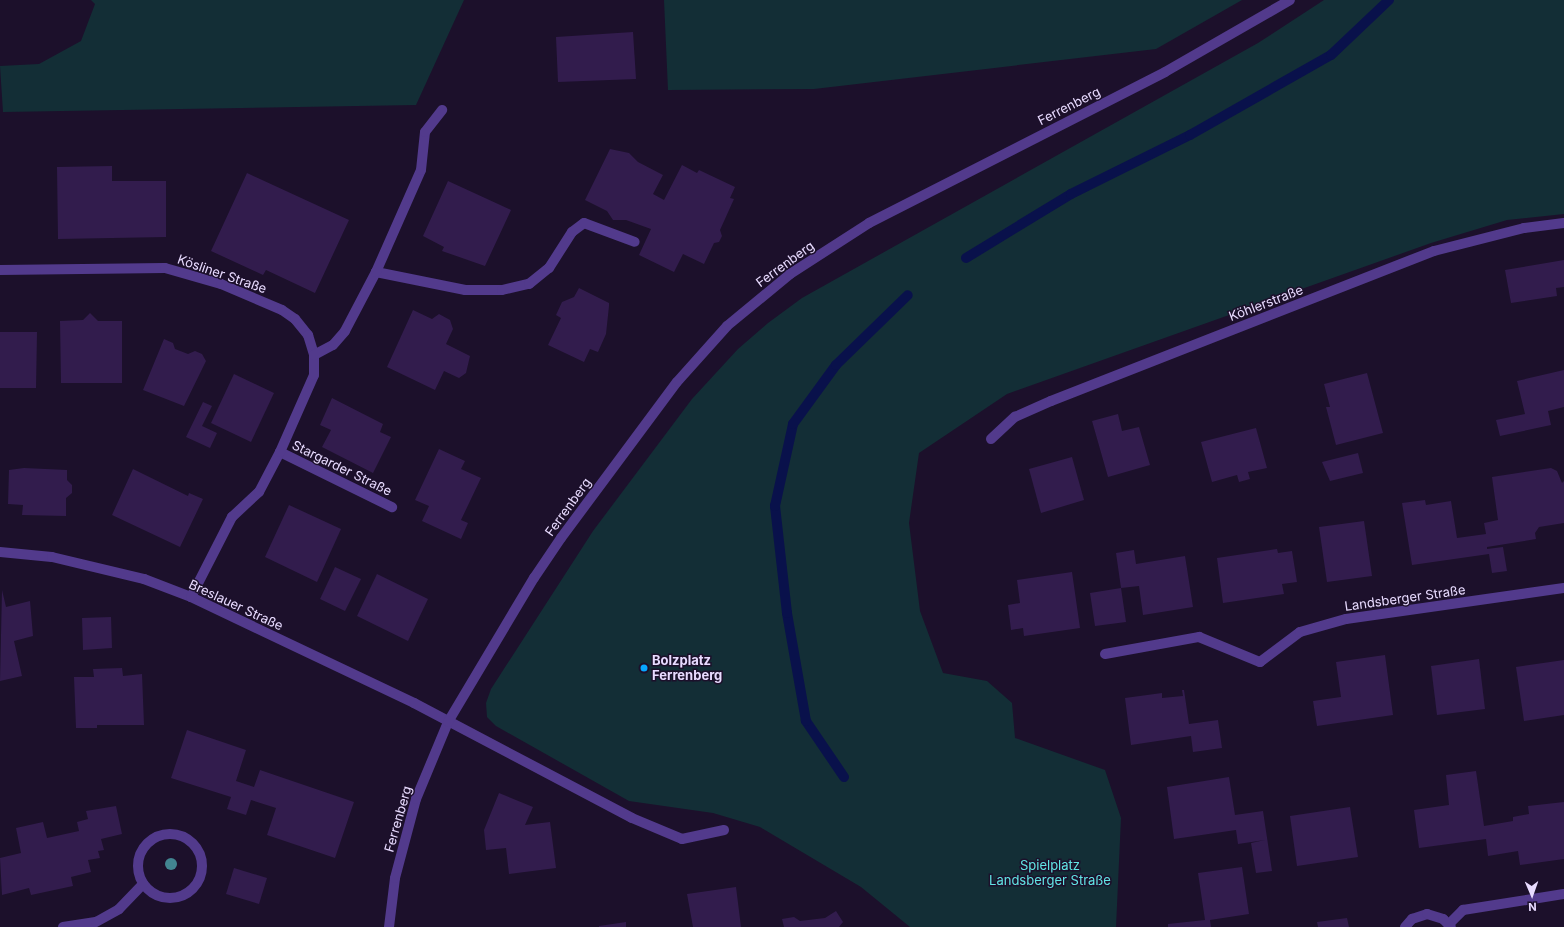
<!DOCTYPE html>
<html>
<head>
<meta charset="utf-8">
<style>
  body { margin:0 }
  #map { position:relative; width:1564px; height:927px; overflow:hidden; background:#1c102b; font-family:Inter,sans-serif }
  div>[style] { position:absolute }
  .green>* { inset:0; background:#132e36 }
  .stream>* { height:10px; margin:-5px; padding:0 5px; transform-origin:5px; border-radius:5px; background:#09114b }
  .building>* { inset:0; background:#321c4d }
  .lane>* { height:10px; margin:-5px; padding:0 5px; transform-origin:5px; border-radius:5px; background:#523a8c }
  .street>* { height:10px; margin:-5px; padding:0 5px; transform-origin:5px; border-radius:5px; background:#523a8c }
  .street>.ring { margin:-5px; padding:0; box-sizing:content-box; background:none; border:10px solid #523a8c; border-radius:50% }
  .trees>* { width:12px; height:12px; margin:-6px; border-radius:50%; background:#428591 }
  .dots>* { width:11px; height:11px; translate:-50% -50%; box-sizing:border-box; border:2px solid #1c102b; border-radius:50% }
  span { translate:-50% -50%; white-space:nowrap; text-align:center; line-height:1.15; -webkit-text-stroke:3px #1c102b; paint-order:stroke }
  .street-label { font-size:13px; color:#e8dbff }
  .poi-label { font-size:13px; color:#e8dbff; font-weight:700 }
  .left { translate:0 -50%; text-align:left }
  .park-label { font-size:13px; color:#61e4e4 }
  .north { position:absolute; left:1512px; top:875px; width:40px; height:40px; -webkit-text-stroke:3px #1c102b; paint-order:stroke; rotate:178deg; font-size:11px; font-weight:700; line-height:16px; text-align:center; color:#e8dbff }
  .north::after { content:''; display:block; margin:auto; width:14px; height:18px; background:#e8dbff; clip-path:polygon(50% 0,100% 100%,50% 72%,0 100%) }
</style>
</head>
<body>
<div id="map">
  <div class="green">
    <i style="clip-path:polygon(91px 0,464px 0,416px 105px,3px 112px,0 66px,39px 64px,81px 41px,95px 4px)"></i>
    <i style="clip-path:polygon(664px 0,1242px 0,1156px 49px,814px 89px,668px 90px)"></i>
    <i style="clip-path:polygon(1324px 0,1564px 0,1564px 214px,1507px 220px,1431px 243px,1007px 394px,919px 453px,909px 523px,920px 611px,943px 673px,987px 681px,1012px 703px,1015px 738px,1105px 770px,1121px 818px,1116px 927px,910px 927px,861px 887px,760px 827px,713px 813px,629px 801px,496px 726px,487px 717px,486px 703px,491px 689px,593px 531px,692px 399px,738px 349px,768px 323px,802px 298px,1258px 43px)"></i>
  </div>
  <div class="stream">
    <i style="left:966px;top:258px;width:123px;rotate:-31.4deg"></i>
    <i style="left:1071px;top:194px;width:133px;rotate:-26.4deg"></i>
    <i style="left:1190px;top:135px;width:162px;rotate:-29.6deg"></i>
    <i style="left:1331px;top:55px;width:80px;rotate:-43.5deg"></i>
    <i style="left:844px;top:777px;width:68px;rotate:-124.2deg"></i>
    <i style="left:806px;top:721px;width:110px;rotate:-100deg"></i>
    <i style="left:787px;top:613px;width:108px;rotate:-96.4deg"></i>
    <i style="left:775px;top:506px;width:84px;rotate:-77.6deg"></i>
    <i style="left:793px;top:424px;width:73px;rotate:-53.9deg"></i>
    <i style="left:836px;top:365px;width:100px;rotate:-44.2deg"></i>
  </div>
  <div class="building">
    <i style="clip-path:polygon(633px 32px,636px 79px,558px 82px,556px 37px)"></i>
    <i style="clip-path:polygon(610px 149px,629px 153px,638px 162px,663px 175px,653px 194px,664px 200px,682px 165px,697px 173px,699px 170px,735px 187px,730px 198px,734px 199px,720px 230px,722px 236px,719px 242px,714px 243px,704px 264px,683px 254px,674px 272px,639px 255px,651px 229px,626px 220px,613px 220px,607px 211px,585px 200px)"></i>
    <i style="clip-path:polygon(112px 166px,112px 181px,166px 181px,166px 237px,58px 239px,57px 167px)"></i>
    <i style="clip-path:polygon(247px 173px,349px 220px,315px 293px,266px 270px,263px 275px,211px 251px)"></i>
    <i style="clip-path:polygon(448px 181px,511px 210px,485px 266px,442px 251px,444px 247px,423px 236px)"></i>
    <i style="clip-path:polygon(1564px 260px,1564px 287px,1556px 288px,1557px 296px,1511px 303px,1505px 270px)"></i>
    <i style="clip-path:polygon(579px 288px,609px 303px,609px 306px,606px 334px,598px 352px,590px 349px,584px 362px,548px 345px,561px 318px,556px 315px,562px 302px,574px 297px)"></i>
    <i style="clip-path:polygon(413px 310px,432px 319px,439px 314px,450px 320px,453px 329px,446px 344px,470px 356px,466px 373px,459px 378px,444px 371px,435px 390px,387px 367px)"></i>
    <i style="clip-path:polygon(90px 313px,98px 321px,122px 321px,122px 383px,61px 383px,60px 321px,83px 320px)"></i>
    <i style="clip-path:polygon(0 332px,37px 332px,36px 388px,0 388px)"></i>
    <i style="clip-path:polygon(164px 339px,173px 343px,175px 349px,188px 354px,195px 351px,202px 354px,206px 361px,184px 406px,143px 390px)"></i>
    <i style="clip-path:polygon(1564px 370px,1564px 407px,1548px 411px,1551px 425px,1500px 436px,1496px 420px,1525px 414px,1517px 381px)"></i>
    <i style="clip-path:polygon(1367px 373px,1383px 433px,1336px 445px,1326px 407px,1330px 407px,1324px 384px)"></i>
    <i style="clip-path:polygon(234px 374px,274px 393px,251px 442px,211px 423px)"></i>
    <i style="clip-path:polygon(332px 398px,383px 424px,380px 432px,391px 437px,373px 473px,322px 447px,331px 430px,320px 425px)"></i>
    <i style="clip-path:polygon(203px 402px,212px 406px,202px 426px,217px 433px,210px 448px,186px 437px)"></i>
    <i style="clip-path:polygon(1118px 414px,1122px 431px,1139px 427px,1150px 465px,1108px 477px,1092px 421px)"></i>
    <i style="clip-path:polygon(1256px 428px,1267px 468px,1248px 472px,1250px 479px,1239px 482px,1237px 475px,1212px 482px,1201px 442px)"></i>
    <i style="clip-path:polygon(439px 449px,465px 461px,461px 469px,481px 478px,461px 520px,468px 523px,461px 539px,422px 521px,429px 506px,415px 500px)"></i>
    <i style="clip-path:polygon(1358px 453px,1363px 473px,1330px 481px,1322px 462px)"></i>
    <i style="clip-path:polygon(1072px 457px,1084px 500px,1041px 513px,1029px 469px)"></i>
    <i style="clip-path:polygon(24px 468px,67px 470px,67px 480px,72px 485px,72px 493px,66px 498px,66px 516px,22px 515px,23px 505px,8px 504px,9px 470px)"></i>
    <i style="clip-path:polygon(1551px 468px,1557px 471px,1562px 483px,1564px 481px,1564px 523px,1539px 527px,1535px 533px,1536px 539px,1487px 547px,1487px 549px,1503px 547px,1507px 571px,1492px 573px,1489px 554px,1412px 565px,1402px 503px,1425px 500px,1426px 505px,1451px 501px,1457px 538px,1486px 534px,1484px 523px,1498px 520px,1492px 477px)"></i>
    <i style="clip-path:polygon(133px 469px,188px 496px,189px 493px,203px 499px,180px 547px,112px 515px)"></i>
    <i style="clip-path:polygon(289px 505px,341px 529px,317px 582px,265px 557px)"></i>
    <i style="clip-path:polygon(1364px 521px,1372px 576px,1327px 582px,1319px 527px)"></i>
    <i style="clip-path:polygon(1277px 549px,1278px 553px,1292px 551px,1297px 582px,1282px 584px,1284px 594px,1223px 603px,1217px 558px)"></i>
    <i style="clip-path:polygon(1134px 550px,1136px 564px,1185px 556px,1193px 607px,1143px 615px,1139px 586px,1121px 588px,1116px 553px)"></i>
    <i style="clip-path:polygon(335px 567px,361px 579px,345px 611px,320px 599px)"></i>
    <i style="clip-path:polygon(1072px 572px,1080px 628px,1024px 636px,1023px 628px,1011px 630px,1008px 605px,1020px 603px,1017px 580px)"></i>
    <i style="clip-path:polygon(377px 574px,428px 599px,408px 641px,357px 616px)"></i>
    <i style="clip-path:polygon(1121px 588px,1126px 622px,1095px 626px,1090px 593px)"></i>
    <i style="clip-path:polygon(2px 590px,6px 607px,30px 601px,33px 636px,14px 641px,22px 676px,0 681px)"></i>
    <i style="clip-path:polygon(111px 617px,112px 648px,83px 650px,82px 618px)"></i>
    <i style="clip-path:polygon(1385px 655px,1393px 715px,1317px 726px,1313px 701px,1341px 697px,1336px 662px)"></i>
    <i style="clip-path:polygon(1479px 659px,1485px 709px,1437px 715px,1431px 666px)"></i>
    <i style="clip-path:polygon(1564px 660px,1564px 715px,1524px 721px,1516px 667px)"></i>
    <i style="clip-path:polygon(122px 668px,123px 676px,142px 674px,144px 725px,97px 725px,97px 728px,76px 728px,74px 677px,94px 677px,93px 669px)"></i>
    <i style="clip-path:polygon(1182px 690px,1184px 690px,1189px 724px,1218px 720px,1222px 748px,1193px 752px,1191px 736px,1131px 745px,1125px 698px,1162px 693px,1162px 698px,1183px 696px)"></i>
    <i style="clip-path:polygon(187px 730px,246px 750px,236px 781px,254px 787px,260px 770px,354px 802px,335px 858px,267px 835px,276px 808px,251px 800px,246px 815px,227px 809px,231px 797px,171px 778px)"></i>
    <i style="clip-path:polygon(1476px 771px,1484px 826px,1513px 821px,1513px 817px,1529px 814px,1528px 806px,1564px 802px,1564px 859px,1520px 865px,1518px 851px,1488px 856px,1486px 839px,1419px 848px,1414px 810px,1449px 805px,1446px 775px)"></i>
    <i style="clip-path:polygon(1229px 777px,1235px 815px,1263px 811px,1272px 871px,1256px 873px,1251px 843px,1265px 840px,1238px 844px,1236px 830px,1174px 839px,1167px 787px)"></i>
    <i style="clip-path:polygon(499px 793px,533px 807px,525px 825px,550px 822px,556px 868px,509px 874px,506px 848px,486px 850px,484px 830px)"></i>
    <i style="clip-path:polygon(116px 806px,122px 834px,101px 839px,104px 850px,98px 851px,100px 858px,88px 860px,91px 872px,71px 877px,73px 886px,31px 895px,29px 888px,2px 895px,0 858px,21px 853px,16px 828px,43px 822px,47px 838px,79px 831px,77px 822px,88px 819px,86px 811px)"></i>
    <i style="clip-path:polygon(1350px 807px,1358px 857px,1297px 866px,1290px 816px)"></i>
    <i style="clip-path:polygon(1242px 867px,1249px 914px,1210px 920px,1211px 927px,1168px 927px,1168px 924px,1205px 920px,1198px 873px)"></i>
    <i style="clip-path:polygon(234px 868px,267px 878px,259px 904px,226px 894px)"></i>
    <i style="clip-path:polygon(736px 887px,741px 927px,693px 927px,687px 894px)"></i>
    <i style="clip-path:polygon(836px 911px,843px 922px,839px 927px,784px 927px,782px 919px,794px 917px,800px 921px,825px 918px)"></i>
    <i style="clip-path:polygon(1347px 918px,1349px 927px,1318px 927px,1317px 922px)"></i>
    <i style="clip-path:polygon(626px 922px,626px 927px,599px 927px,599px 926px)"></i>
  </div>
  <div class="lane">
    <i style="left:376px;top:272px;width:91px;rotate:11.4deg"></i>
    <i style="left:465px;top:290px;width:37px"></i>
    <i style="left:502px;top:290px;width:28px;rotate:-13deg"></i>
    <i style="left:529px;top:284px;width:26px;rotate:-39deg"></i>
    <i style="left:549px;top:268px;width:43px;rotate:-57.4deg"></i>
    <i style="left:572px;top:232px;width:15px;rotate:-37deg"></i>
    <i style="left:584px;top:223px;width:54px;rotate:20.4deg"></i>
    <i style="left:280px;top:452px;width:125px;rotate:26.2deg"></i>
    <i style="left:1105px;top:654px;width:96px;rotate:-10.3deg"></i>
    <i style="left:1199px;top:637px;width:66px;rotate:22.3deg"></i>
  </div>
  <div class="street">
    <i style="left:0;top:270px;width:165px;rotate:-0.7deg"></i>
    <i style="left:165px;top:268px;width:58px;rotate:15.9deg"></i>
    <i style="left:221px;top:284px;width:66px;rotate:23.1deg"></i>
    <i style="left:282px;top:310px;width:16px;rotate:35deg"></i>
    <i style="left:295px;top:319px;width:21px;rotate:51deg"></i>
    <i style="left:308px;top:335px;width:21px;rotate:73deg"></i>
    <i style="left:991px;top:439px;width:33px;rotate:-43deg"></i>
    <i style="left:1015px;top:417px;width:39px;rotate:-24deg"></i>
    <i style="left:1051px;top:401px;width:411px;rotate:-21.4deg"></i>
    <i style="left:1434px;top:251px;width:93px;rotate:-14.3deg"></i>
    <i style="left:1524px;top:228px;width:40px;rotate:-7.1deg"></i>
    <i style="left:0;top:552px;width:52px;rotate:5.5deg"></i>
    <i style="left:52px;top:557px;width:95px;rotate:13.4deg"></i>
    <i style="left:144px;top:579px;width:50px;rotate:21deg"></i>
    <i style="left:191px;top:597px;width:247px;rotate:25.4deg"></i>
    <i style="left:414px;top:703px;width:246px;rotate:27.8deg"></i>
    <i style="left:632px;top:818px;width:54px;rotate:22.8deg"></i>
    <i style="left:682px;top:839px;width:43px;rotate:-12.1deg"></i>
    <i style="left:191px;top:597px;width:90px;rotate:-62.9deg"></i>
    <i style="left:232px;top:517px;width:37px;rotate:-43deg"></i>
    <i style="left:259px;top:492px;width:45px;rotate:-62.3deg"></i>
    <i style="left:280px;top:452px;width:84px;rotate:-66.2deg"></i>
    <i style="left:314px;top:375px;width:20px;rotate:-90deg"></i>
    <i style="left:314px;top:355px;width:21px;rotate:-28deg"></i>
    <i style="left:333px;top:345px;width:18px;rotate:-49deg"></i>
    <i style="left:345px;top:331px;width:67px;rotate:-62.3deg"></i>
    <i style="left:376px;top:272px;width:111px;rotate:-66.2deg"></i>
    <i style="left:421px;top:170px;width:38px;rotate:-84deg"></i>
    <i style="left:425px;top:132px;width:28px;rotate:-52deg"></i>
    <i style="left:1260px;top:662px;width:50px;rotate:-36.9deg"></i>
    <i style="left:1300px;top:632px;width:48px;rotate:-15.8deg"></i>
    <i style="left:1346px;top:619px;width:220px;rotate:-8.1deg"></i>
    <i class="ring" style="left:138px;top:834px;width:54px;height:54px"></i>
    <i style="left:1449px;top:924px;width:20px;rotate:-45deg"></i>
    <i style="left:1463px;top:910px;width:102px;rotate:-9deg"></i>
    <i style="left:63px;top:927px;width:33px;rotate:-9deg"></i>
    <i style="left:96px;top:922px;width:26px;rotate:-29deg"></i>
    <i style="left:119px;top:909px;width:35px;rotate:-46deg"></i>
    <i style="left:389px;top:927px;width:49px;rotate:-83deg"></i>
    <i style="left:395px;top:878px;width:82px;rotate:-75.1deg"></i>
    <i style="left:416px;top:799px;width:83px;rotate:-67.4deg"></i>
    <i style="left:448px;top:722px;width:168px;rotate:-59.2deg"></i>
    <i style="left:534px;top:578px;width:48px;rotate:-56deg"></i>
    <i style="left:561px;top:538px;width:194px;rotate:-53.4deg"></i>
    <i style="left:677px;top:382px;width:75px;rotate:-48.2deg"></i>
    <i style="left:727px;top:326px;width:82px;rotate:-39.5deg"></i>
    <i style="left:790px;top:274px;width:94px;rotate:-32.8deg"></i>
    <i style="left:869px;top:223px;width:332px;rotate:-27deg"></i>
    <i style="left:1165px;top:72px;width:144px;rotate:-29.9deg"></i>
    <i style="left:1405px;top:927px;width:11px;rotate:-49deg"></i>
    <i style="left:1412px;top:919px;width:16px;rotate:-18deg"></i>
    <i style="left:1427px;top:914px;width:17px;rotate:17deg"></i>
    <i style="left:1443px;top:919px;width:11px;rotate:45deg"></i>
  </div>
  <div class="trees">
    <i style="left:171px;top:864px"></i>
  </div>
  <div class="dots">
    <i style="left:644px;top:668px;background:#07a7ff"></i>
  </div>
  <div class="street-label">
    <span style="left:1069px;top:106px;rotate:-27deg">Ferrenberg</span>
    <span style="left:785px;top:264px;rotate:-36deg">Ferrenberg</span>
    <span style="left:222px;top:274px;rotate:19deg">Kösliner Straße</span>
    <span style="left:1266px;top:303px;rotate:-21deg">Köhlerstraße</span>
    <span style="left:342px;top:468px;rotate:26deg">Stargarder Straße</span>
    <span style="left:568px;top:507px;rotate:-54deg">Ferrenberg</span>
    <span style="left:1405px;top:598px;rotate:-8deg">Landsberger Straße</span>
    <span style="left:236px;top:605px;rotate:25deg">Breslauer Straße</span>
    <span style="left:398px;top:819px;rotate:-74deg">Ferrenberg</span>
  </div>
  <div class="poi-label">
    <span class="left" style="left:652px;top:668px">Bolzplatz<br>Ferrenberg</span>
  </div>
  <div class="park-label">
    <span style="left:1050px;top:873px">Spielplatz<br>Landsberger Straße</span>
  </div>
  <div class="north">N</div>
</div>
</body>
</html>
